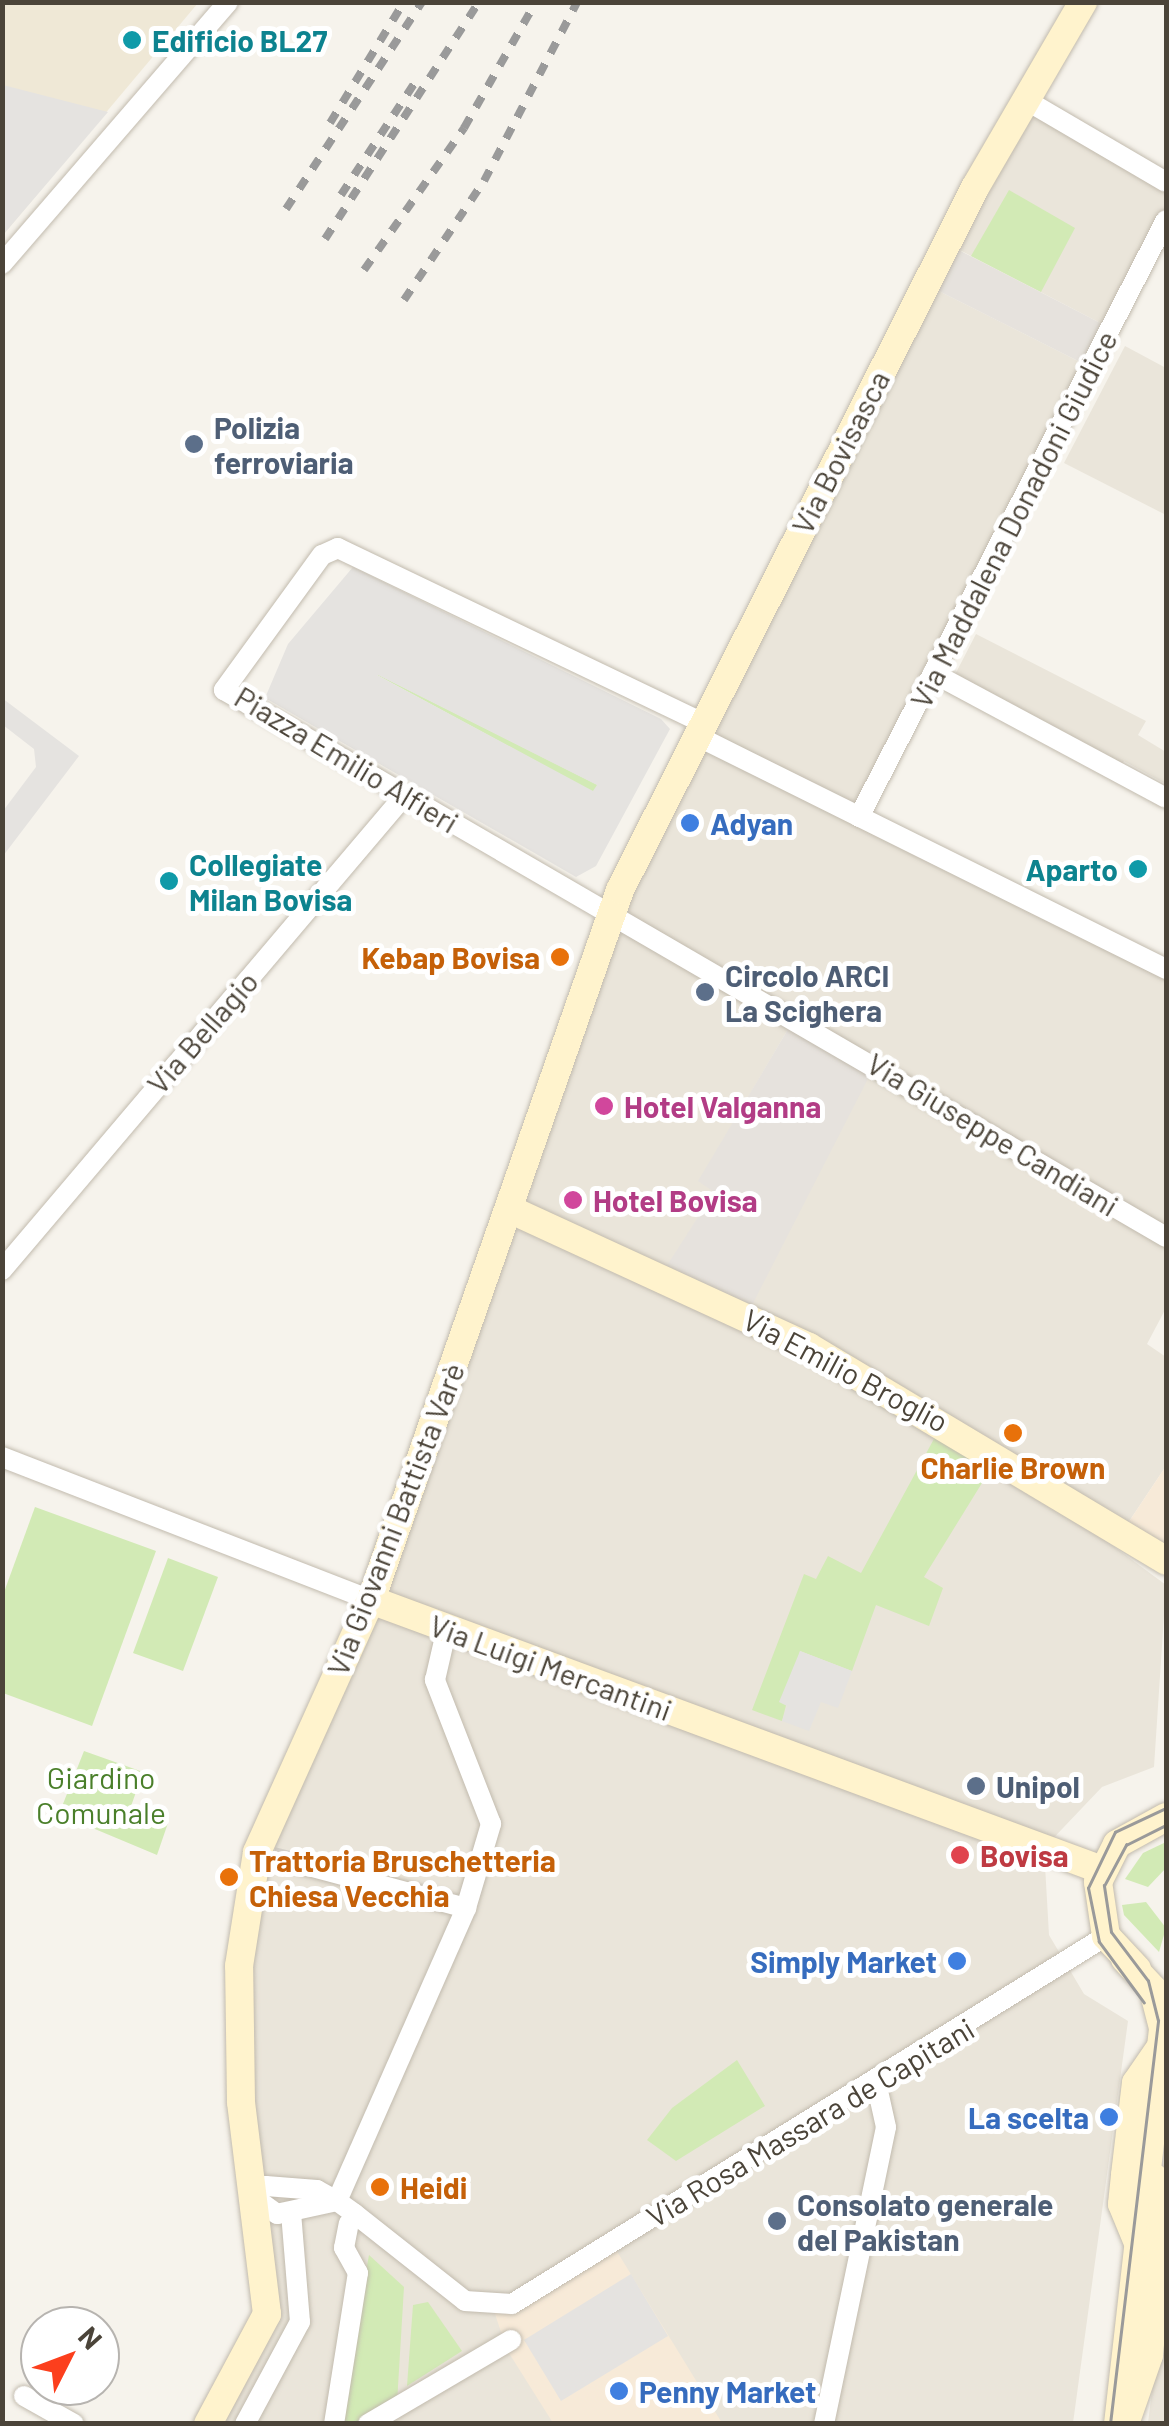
<!DOCTYPE html>
<html>
<head>
<meta charset="utf-8">
<style>
  body { margin:0 }
  #map { position:relative; width:1169px; height:2426px; overflow:hidden; background:#f6f3ec; font-family:Barlow,sans-serif }
  div>[style] { position:absolute }
  .residential>* { inset:0; background:#eae5da }
  .commercial>* { inset:0; background:#f7ead8 }
  .industrial>* { inset:0; background:#e6e2dd }
  .education>* { inset:0; background:#efe8d6 }
  .green>* { inset:0; background:#d2eab5 }
  .parking>* { inset:0; background:#e5e3e0 }
  .street-tunnel>* { height:20px; margin-top:-10px; transform-origin:0; background:repeating-linear-gradient(90deg,#d4d0c8 0 20px,transparent 0 30px) }
  .roads { filter:drop-shadow(0 0 2px #c2bbae) drop-shadow(0 0 2px #c2bbae) }
  .street>* { height:20px; margin:-10px; padding:0 10px; transform-origin:10px; border-radius:10px; background:#fff }
  .secondary>* { height:28px; margin:-14px; padding:0 14px; transform-origin:14px; border-radius:14px; background:#fff3cd }
  .tram>* { height:2.5px; margin:-1.25px; padding:0 1.25px; transform-origin:1.25px; border-radius:1.25px; background:#9a9a9a }
  .rail>* { height:8px; margin-top:-4px; transform-origin:0; background:repeating-linear-gradient(90deg,#9a9a9a 0 12px,transparent 0 24px) }
  .dots>* { width:28px; height:28px; translate:-50% -50%; box-sizing:border-box; border:5px solid #fff; border-radius:50% }
  span { translate:-50% -50%; white-space:nowrap; text-align:center; line-height:1.15; -webkit-text-stroke:10px #fff; paint-order:stroke }
  .culture-label { font-size:30px; color:#0d838f; font-weight:700 }
  .left { translate:0 -50%; text-align:left }
  .right { translate:-100% -50%; text-align:right }
  .service-label { font-size:30px; color:#4e5e75; font-weight:700 }
  .street-label { font-size:30px; color:#4b4439 }
  .shop-label { font-size:30px; color:#366cbe; font-weight:700 }
  .food-label { font-size:30px; color:#c56008; font-weight:700 }
  .hotel-label { font-size:30px; color:#b23c85; font-weight:700 }
  .park-label { font-size:30px; color:#4a7f2a }
  .health-label { font-size:30px; color:#be3a42; font-weight:700 }
  .frame { position:absolute; inset:0; border:5px solid #4b4439; pointer-events:none }
  .north { position:absolute; left:20px; top:2306px; width:100px; height:100px; box-sizing:border-box; background:#fff; border:2px solid #b7b4b0; border-radius:50%; rotate:48deg; font-size:28px; font-weight:700; line-height:40px; text-align:center; color:#4b4439 }
  .north::after { content:''; display:block; margin:auto; width:35px; height:45px; background:#fc3f1d; clip-path:polygon(50% 0,100% 100%,50% 72%,0 100%) }
</style>
</head>
<body>
<div id="map">
  <div class="residential">
    <i style="clip-path:polygon(1025px 101px,1166px 183px,1166px 219px,1110px 328px,948px 244px)"></i>
    <i style="clip-path:polygon(927px 285px,1090px 367px,859px 816px,697px 736px)"></i>
    <i style="clip-path:polygon(1125px 346px,1166px 368px,1166px 515px,1064px 463px)"></i>
    <i style="clip-path:polygon(976px 634px,1146px 721px,1138px 735px,1166px 752px,1166px 784px,1124px 761px,1113px 778px,946px 692px)"></i>
    <i style="clip-path:polygon(697px 737px,1166px 971px,1166px 1235px,794px 1019px,699px 1181px,715px 1191px,660px 1278px,874px 1067px,1166px 1238px,1166px 1308px,1147px 1344px,1166px 1357px,1166px 1466px,1122px 1532px,944px 1421px,1166px 1585px,1154px 1767px,1102px 1787px,1044px 1848px,1049px 1935px,1084px 1994px,1128px 2021px,1073px 2423px,208px 2424px,263px 2328px,241px 2102px,257px 1854px,372px 1601px,604px 931px)"></i>
    <i style="clip-path:polygon(1166px 2278px,1166px 2423px,1148px 2423px)"></i>
  </div>
  <div class="commercial">
    <i style="clip-path:polygon(1166px 1466px,1166px 1560px,1122px 1532px)"></i>
    <i style="clip-path:polygon(613px 2245px,722px 2423px,553px 2423px,507px 2350px,494px 2311px)"></i>
  </div>
  <div class="industrial">
    <i style="clip-path:polygon(947px 244px,1110px 328px,1090px 367px,927px 285px)"></i>
    <i style="clip-path:polygon(794px 1019px,874px 1067px,746px 1317px,659px 1278px,714px 1192px,698px 1181px)"></i>
  </div>
  <div class="education">
    <i style="clip-path:polygon(3px 3px,198px 3px,3px 235px)"></i>
  </div>
  <div class="green">
    <i style="clip-path:polygon(1009px 190px,1075px 228px,1041px 292px,971px 256px)"></i>
    <i style="clip-path:polygon(351px 661px,598px 785px,593px 792px)"></i>
    <i style="clip-path:polygon(935px 1437px,990px 1470px,924px 1577px,943px 1588px,929px 1626px,876px 1605px,852px 1671px,800px 1651px,782px 1721px,752px 1710px,804px 1574px,816px 1579px,828px 1556px,861px 1573px)"></i>
    <i style="clip-path:polygon(35px 1507px,156px 1551px,92px 1726px,3px 1693px,3px 1595px)"></i>
    <i style="clip-path:polygon(168px 1558px,218px 1577px,183px 1671px,133px 1653px)"></i>
    <i style="clip-path:polygon(84px 1751px,143px 1772px,129px 1812px,168px 1823px,157px 1855px,59px 1814px)"></i>
    <i style="clip-path:polygon(1166px 1842px,1166px 1868px,1148px 1887px,1125px 1879px,1143px 1853px)"></i>
    <i style="clip-path:polygon(1146px 1902px,1166px 1928px,1159px 1952px,1124px 1915px,1122px 1905px)"></i>
    <i style="clip-path:polygon(737px 2060px,765px 2106px,676px 2161px,647px 2140px,672px 2108px)"></i>
    <i style="clip-path:polygon(369px 2255px,404px 2287px,397px 2403px,363px 2423px,338px 2424px)"></i>
    <i style="clip-path:polygon(428px 2302px,462px 2351px,407px 2386px,413px 2305px)"></i>
  </div>
  <div class="parking">
    <i style="clip-path:polygon(3px 85px,108px 112px,3px 235px,2px 85px)"></i>
    <i style="clip-path:polygon(evenodd,353px 567px,661px 719px,670px 729px,596px 866px,576px 877px,265px 698px,288px 644px,353px 567px,377px 675px,378px 675px,597px 785px,593px 791px,377px 675px)"></i>
    <i style="clip-path:polygon(2px 698px,79px 756px,3px 856px,3px 811px,36px 767px,34px 749px,3px 725px)"></i>
    <i style="clip-path:polygon(800px 1651px,852px 1671px,838px 1708px,821px 1702px,809px 1731px,782px 1721px,787px 1706px,779px 1702px)"></i>
    <i style="clip-path:polygon(631px 2274px,668px 2336px,561px 2401px,524px 2340px)"></i>
  </div>
  <div class="street-tunnel">
    <i style="left:273px;top:1857px;width:29px;rotate:14deg"></i>
  </div>
  <div class="roads">
    <div class="street">
      <i style="left:1024px;top:99px;width:164px;rotate:30.3deg"></i>
      <i style="left:2px;top:264px;width:346px;rotate:-49.2deg"></i>
      <i style="left:933px;top:673px;width:264px;rotate:28.2deg"></i>
      <i style="left:703px;top:723px;width:405px;rotate:-154.4deg"></i>
      <i style="left:338px;top:548px;width:17px;rotate:156deg"></i>
      <i style="left:322px;top:555px;width:167px;rotate:126deg"></i>
      <i style="left:224px;top:690px;width:1089px;rotate:30.14deg"></i>
      <i style="left:697px;top:736px;width:524px;rotate:26.42deg"></i>
      <i style="left:859px;top:817px;width:671px;rotate:-62.79deg"></i>
      <i style="left:2px;top:1270px;width:622px;rotate:-49.7deg"></i>
      <i style="left:2px;top:1457px;width:396px;rotate:21.2deg"></i>
      <i style="left:301px;top:1864px;width:171px;rotate:14.9deg"></i>
      <i style="left:337px;top:2201px;width:61px;rotate:167.8deg"></i>
      <i style="left:277px;top:2214px;width:31px;rotate:-144deg"></i>
      <i style="left:252px;top:2196px;width:17px;rotate:-36deg"></i>
      <i style="left:266px;top:2186px;width:51px;rotate:4.5deg"></i>
      <i style="left:317px;top:2190px;width:23px;rotate:29deg"></i>
      <i style="left:337px;top:2201px;width:22px;rotate:36deg"></i>
      <i style="left:355px;top:2214px;width:140px;rotate:38.3deg"></i>
      <i style="left:465px;top:2301px;width:47px;rotate:3.7deg"></i>
      <i style="left:512px;top:2304px;width:699px;rotate:-31.78deg"></i>
      <i style="left:337px;top:2201px;width:320px;rotate:-66.2deg"></i>
      <i style="left:466px;top:1908px;width:88px;rotate:-73.4deg"></i>
      <i style="left:491px;top:1824px;width:155px;rotate:-111.3deg"></i>
      <i style="left:435px;top:1680px;width:53px;rotate:-77deg"></i>
      <i style="left:24px;top:2396px;width:57px;rotate:29.2deg"></i>
      <i style="left:245px;top:2424px;width:116px;rotate:-61.7deg"></i>
      <i style="left:300px;top:2322px;width:110px;rotate:-94.7deg"></i>
      <i style="left:334px;top:2424px;width:153px;rotate:-81deg"></i>
      <i style="left:358px;top:2273px;width:29px;rotate:-119deg"></i>
      <i style="left:344px;top:2248px;width:25px;rotate:-79deg"></i>
      <i style="left:368px;top:2424px;width:166px;rotate:-30.4deg"></i>
      <i style="left:824px;top:2424px;width:303px;rotate:-78.2deg"></i>
      <i style="left:886px;top:2127px;width:46px;rotate:-102.5deg"></i>
    </div>
    <div class="secondary">
      <i style="left:509px;top:1209px;width:330px;rotate:24.7deg"></i>
      <i style="left:809px;top:1347px;width:416px;rotate:30.9deg"></i>
      <i style="left:371px;top:1600px;width:779px;rotate:20.27deg"></i>
      <i style="left:1137px;top:1969px;width:45px;rotate:-133.2deg"></i>
      <i style="left:1106px;top:1936px;width:55px;rotate:-98.4deg"></i>
      <i style="left:1098px;top:1882px;width:42px;rotate:-63.4deg"></i>
      <i style="left:1117px;top:1844px;width:56px;rotate:-28.9deg"></i>
      <i style="left:1138px;top:2243px;width:42px;rotate:-112.3deg"></i>
      <i style="left:1122px;top:2204px;width:29px;rotate:-84deg"></i>
      <i style="left:1125px;top:2175px;width:93px;rotate:-83.2deg"></i>
      <i style="left:1136px;top:2083px;width:42px;rotate:-55.6deg"></i>
      <i style="left:208px;top:2424px;width:125px;rotate:-61.8deg"></i>
      <i style="left:267px;top:2314px;width:214px;rotate:-97deg"></i>
      <i style="left:241px;top:2102px;width:136px;rotate:-90.8deg"></i>
      <i style="left:239px;top:1966px;width:115px;rotate:-81deg"></i>
      <i style="left:257px;top:1852px;width:277px;rotate:-65.7deg"></i>
      <i style="left:371px;top:1600px;width:752px;rotate:-70.67deg"></i>
      <i style="left:620px;top:890px;width:789px;rotate:-63.18deg"></i>
      <i style="left:976px;top:186px;width:213px;rotate:-59.8deg"></i>
      <i style="left:1118px;top:2424px;width:399px;rotate:-83.5deg"></i>
      <i style="left:1163px;top:2028px;width:40px;rotate:-104.4deg"></i>
      <i style="left:1153px;top:1989px;width:41px;rotate:-133deg"></i>
      <i style="left:1125px;top:2424px;width:73px;rotate:-70.8deg"></i>
      <i style="left:1149px;top:2355px;width:156px;rotate:-84.8deg"></i>
      <i style="left:1163px;top:2200px;width:24px;rotate:-112deg"></i>
    </div>
  </div>
  <div class="tram">
    <i style="left:1144px;top:2003px;width:76px;rotate:-126.4deg"></i>
    <i style="left:1099px;top:1942px;width:55px;rotate:-101.5deg"></i>
    <i style="left:1088px;top:1888px;width:62px;rotate:-64.3deg"></i>
    <i style="left:1115px;top:1832px;width:56px;rotate:-25.2deg"></i>
    <i style="left:1110px;top:2424px;width:406px;rotate:-83.2deg"></i>
    <i style="left:1158px;top:2021px;width:41px;rotate:-104deg"></i>
    <i style="left:1148px;top:1981px;width:61px;rotate:-127.1deg"></i>
    <i style="left:1111px;top:1932px;width:47px;rotate:-98.7deg"></i>
    <i style="left:1104px;top:1886px;width:47px;rotate:-61.8deg"></i>
    <i style="left:1126px;top:1845px;width:45px;rotate:-26.6deg"></i>
  </div>
  <div class="rail">
    <i style="left:330px;top:123px;width:142px;rotate:-58.6deg"></i>
    <i style="left:341px;top:195px;width:140px;rotate:-56.7deg"></i>
    <i style="left:286px;top:209px;width:248px;rotate:-56.7deg"></i>
    <i style="left:325px;top:239px;width:283px;rotate:-57deg"></i>
    <i style="left:364px;top:270px;width:174px;rotate:-54.8deg"></i>
    <i style="left:464px;top:128px;width:145px;rotate:-60.3deg"></i>
    <i style="left:404px;top:300px;width:143px;rotate:-56.1deg"></i>
    <i style="left:484px;top:181px;width:202px;rotate:-62.5deg"></i>
  </div>
  <div class="dots">
    <i style="left:132px;top:40px;background:#0f9aa8"></i>
    <i style="left:194px;top:444px;background:#5c6f8a"></i>
    <i style="left:690px;top:823px;background:#3f7fe0"></i>
    <i style="left:1138px;top:869px;background:#0f9aa8"></i>
    <i style="left:169px;top:881px;background:#0f9aa8"></i>
    <i style="left:560px;top:957px;background:#e8710a"></i>
    <i style="left:705px;top:992px;background:#5c6f8a"></i>
    <i style="left:604px;top:1106px;background:#d1479c"></i>
    <i style="left:573px;top:1200px;background:#d1479c"></i>
    <i style="left:1013px;top:1433px;background:#e8710a"></i>
    <i style="left:976px;top:1786px;background:#5c6f8a"></i>
    <i style="left:960px;top:1855px;background:#e0444e"></i>
    <i style="left:229px;top:1877px;background:#e8710a"></i>
    <i style="left:957px;top:1961px;background:#3f7fe0"></i>
    <i style="left:1109px;top:2117px;background:#3f7fe0"></i>
    <i style="left:380px;top:2187px;background:#e8710a"></i>
    <i style="left:777px;top:2221px;background:#5c6f8a"></i>
    <i style="left:619px;top:2391px;background:#3f7fe0"></i>
  </div>
  <div class="culture-label">
    <span class="left" style="left:152px;top:40px">Edificio BL27</span>
    <span class="left" style="left:189px;top:881px">Collegiate<br>Milan Bovisa</span>
    <span class="right" style="left:1118px;top:869px">Aparto</span>
  </div>
  <div class="service-label">
    <span class="left" style="left:214px;top:444px">Polizia<br>ferroviaria</span>
    <span class="left" style="left:725px;top:992px">Circolo ARCI<br>La Scighera</span>
    <span class="left" style="left:996px;top:1786px">Unipol</span>
    <span class="left" style="left:797px;top:2221px">Consolato generale<br>del Pakistan</span>
  </div>
  <div class="street-label">
    <span style="left:840px;top:452px;rotate:-63deg">Via Bovisasca</span>
    <span style="left:1013px;top:519px;rotate:-63deg">Via Maddalena Donadoni Giudice</span>
    <span style="left:347px;top:759px;rotate:31deg">Piazza Emilio Alfieri</span>
    <span style="left:202px;top:1032px;rotate:-49deg">Via Bellagio</span>
    <span style="left:993px;top:1134px;rotate:31deg">Via Giuseppe Candiani</span>
    <span style="left:846px;top:1370px;rotate:28deg">Via Emilio Broglio</span>
    <span style="left:395px;top:1519px;rotate:-69deg">Via Giovanni Battista Varè</span>
    <span style="left:551px;top:1667px;rotate:20deg">Via Luigi Mercantini</span>
    <span style="left:810px;top:2122px;rotate:-31deg">Via Rosa Massara de Capitani</span>
  </div>
  <div class="shop-label">
    <span class="left" style="left:710px;top:823px">Adyan</span>
    <span class="right" style="left:937px;top:1961px">Simply Market</span>
    <span class="right" style="left:1089px;top:2117px">La scelta</span>
    <span class="left" style="left:639px;top:2391px">Penny Market</span>
  </div>
  <div class="food-label">
    <span class="right" style="left:540px;top:957px">Kebap Bovisa</span>
    <span style="left:1013px;top:1467px">Charlie Brown</span>
    <span class="left" style="left:249px;top:1877px">Trattoria Bruschetteria<br>Chiesa Vecchia</span>
    <span class="left" style="left:400px;top:2187px">Heidi</span>
  </div>
  <div class="hotel-label">
    <span class="left" style="left:624px;top:1106px">Hotel Valganna</span>
    <span class="left" style="left:593px;top:1200px">Hotel Bovisa</span>
  </div>
  <div class="park-label">
    <span style="left:101px;top:1794px">Giardino<br>Comunale</span>
  </div>
  <div class="health-label">
    <span class="left" style="left:980px;top:1855px">Bovisa</span>
  </div>
  <div class="frame"></div>
  <div class="north">N</div>
</div>
</body>
</html>
